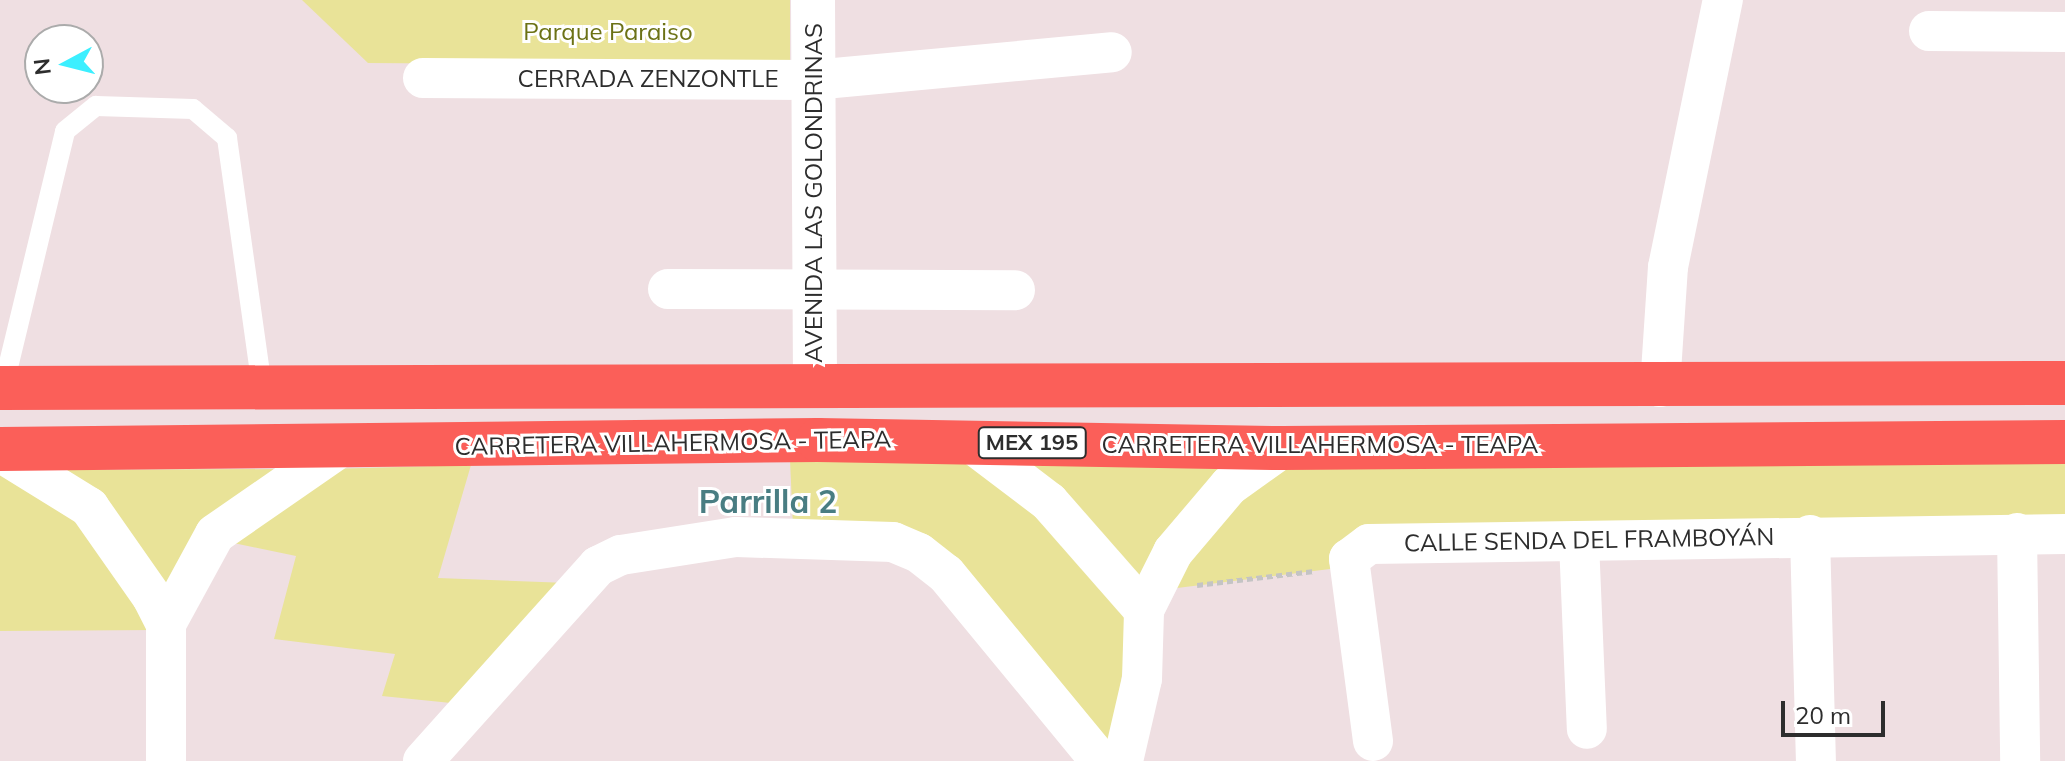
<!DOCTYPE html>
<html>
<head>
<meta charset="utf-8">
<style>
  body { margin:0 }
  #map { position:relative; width:2065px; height:761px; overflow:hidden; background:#efdfe2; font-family:Mulish,sans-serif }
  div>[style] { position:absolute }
  .green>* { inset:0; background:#e9e398 }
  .path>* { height:5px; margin-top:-2.5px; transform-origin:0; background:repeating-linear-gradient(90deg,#c4c4c4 0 6px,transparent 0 10px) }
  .lane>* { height:20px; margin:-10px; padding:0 10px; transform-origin:10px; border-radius:10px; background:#fff }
  .street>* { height:40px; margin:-20px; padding:0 20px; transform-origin:20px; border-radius:20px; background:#fff }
  .secondary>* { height:44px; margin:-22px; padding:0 22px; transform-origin:22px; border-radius:22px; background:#fff }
  .primary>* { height:44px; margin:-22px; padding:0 22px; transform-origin:22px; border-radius:22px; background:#fb5f59 }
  span { translate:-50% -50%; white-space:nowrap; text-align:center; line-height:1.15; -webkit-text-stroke:6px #fff; paint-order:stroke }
  .shield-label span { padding:2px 6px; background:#fff; border:2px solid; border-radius:6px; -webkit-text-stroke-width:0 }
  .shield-label { font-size:22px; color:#2d2d2d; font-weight:700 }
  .park-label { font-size:24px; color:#6c7216 }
  .street-label { font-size:24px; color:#2d2d2d }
  .district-label { font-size:32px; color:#497d82; font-weight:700 }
  .north { position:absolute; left:24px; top:24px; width:80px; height:80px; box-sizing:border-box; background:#fff; border:2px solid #ababab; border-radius:50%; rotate:263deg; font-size:22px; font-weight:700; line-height:32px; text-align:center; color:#2d2d2d }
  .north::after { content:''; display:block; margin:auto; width:28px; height:36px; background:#3cefff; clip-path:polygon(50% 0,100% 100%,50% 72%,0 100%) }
  .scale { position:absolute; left:1781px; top:701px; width:104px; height:36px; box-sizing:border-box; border:4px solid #2d2d2d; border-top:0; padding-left:10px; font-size:24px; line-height:28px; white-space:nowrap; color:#2d2d2d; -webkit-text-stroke:6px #fff; paint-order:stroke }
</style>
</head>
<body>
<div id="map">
  <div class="green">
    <i style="clip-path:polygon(302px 0,790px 0,790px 66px,368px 63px)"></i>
    <i style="clip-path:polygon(790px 460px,976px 460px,1039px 509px,1131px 615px,1110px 755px,952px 561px,793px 527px)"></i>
    <i style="clip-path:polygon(2065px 462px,2065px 520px,1666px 527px,1169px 589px,1182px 558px,1277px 467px)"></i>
    <i style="clip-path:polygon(1020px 464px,1233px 466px,1141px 586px)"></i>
    <i style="clip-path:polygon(471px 465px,438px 578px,568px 583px,461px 704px,382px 696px,395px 654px,274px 639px,296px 556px,224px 541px,329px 469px)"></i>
    <i style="clip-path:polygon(283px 469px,165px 594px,59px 470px)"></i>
    <i style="clip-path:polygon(0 470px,84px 520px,157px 630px,0 631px)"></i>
  </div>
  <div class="path">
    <i style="left:1197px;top:585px;width:118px;rotate:-6.8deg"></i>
  </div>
  <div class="lane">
    <i style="left:3px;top:388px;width:264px;rotate:-76.4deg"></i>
    <i style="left:65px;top:131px;width:40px;rotate:-39deg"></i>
    <i style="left:96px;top:106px;width:97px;rotate:1.8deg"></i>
    <i style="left:193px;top:109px;width:45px;rotate:40.5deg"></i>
    <i style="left:227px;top:138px;width:252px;rotate:82deg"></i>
  </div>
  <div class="street">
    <i style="left:1929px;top:31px;width:136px;rotate:0.4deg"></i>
    <i style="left:423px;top:78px;width:390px;rotate:0.3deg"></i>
    <i style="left:813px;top:80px;width:300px;rotate:-5.3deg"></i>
    <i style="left:668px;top:289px;width:347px;rotate:0.2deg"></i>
    <i style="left:1660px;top:387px;width:120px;rotate:-86.2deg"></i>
    <i style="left:1668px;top:267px;width:273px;rotate:-78.4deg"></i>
    <i style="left:970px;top:442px;width:99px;rotate:37.2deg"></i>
    <i style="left:1049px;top:502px;width:144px;rotate:48.7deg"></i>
    <i style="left:0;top:452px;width:105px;rotate:31.7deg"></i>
    <i style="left:89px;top:507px;width:110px;rotate:55deg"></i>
    <i style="left:152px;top:597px;width:30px;rotate:63deg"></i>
    <i style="left:166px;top:624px;width:137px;rotate:90deg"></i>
    <i style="left:2017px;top:533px;width:228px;rotate:89.2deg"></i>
    <i style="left:1810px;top:535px;width:226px;rotate:88.5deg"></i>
    <i style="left:1579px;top:542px;width:187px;rotate:87.6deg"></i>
    <i style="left:166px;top:624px;width:102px;rotate:-61.4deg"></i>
    <i style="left:215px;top:534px;width:151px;rotate:-34.7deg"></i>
    <i style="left:1373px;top:741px;width:184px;rotate:-97.5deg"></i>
    <i style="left:1349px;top:559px;width:25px;rotate:-37deg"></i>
    <i style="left:1369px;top:544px;width:696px;rotate:-0.82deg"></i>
    <i style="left:423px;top:761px;width:262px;rotate:-48.1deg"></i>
    <i style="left:598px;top:566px;width:25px;rotate:-26deg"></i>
    <i style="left:621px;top:555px;width:116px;rotate:-8.9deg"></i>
    <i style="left:736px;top:537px;width:157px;rotate:1.8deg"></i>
    <i style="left:893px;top:542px;width:28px;rotate:23deg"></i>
    <i style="left:919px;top:553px;width:34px;rotate:38deg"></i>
    <i style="left:946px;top:574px;width:242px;rotate:50.5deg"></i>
    <i style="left:1123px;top:761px;width:84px;rotate:-77deg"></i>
    <i style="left:1142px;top:679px;width:69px;rotate:-88.3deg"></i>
    <i style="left:1144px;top:610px;width:65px;rotate:-63.4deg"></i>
    <i style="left:1173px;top:552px;width:87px;rotate:-49.7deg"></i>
    <i style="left:1229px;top:486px;width:65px;rotate:-35.6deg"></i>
  </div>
  <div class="secondary">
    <i style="left:813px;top:0;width:386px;rotate:89.7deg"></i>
  </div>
  <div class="primary">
    <i style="left:0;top:388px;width:2065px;rotate:-0.14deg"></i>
    <i style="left:0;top:449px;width:818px;rotate:-0.63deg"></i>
    <i style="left:818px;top:440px;width:464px;rotate:1deg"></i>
    <i style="left:1282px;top:448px;width:783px;rotate:-0.44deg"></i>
  </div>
  <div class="shield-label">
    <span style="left:1032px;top:443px">MEX 195</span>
  </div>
  <div class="park-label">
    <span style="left:608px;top:32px">Parque Paraiso</span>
  </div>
  <div class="street-label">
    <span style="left:648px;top:79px">CERRADA ZENZONTLE</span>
    <span style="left:814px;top:193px;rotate:-90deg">AVENIDA LAS GOLONDRINAS</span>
    <span style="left:673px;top:443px;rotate:-1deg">CARRETERA VILLAHERMOSA - TEAPA</span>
    <span style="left:1320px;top:445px">CARRETERA VILLAHERMOSA - TEAPA</span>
    <span style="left:1589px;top:540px;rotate:-1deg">CALLE SENDA DEL FRAMBOYÁN</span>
  </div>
  <div class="district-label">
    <span style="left:768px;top:501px">Parrilla 2</span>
  </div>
  <div class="north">N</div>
  <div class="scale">20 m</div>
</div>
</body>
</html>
